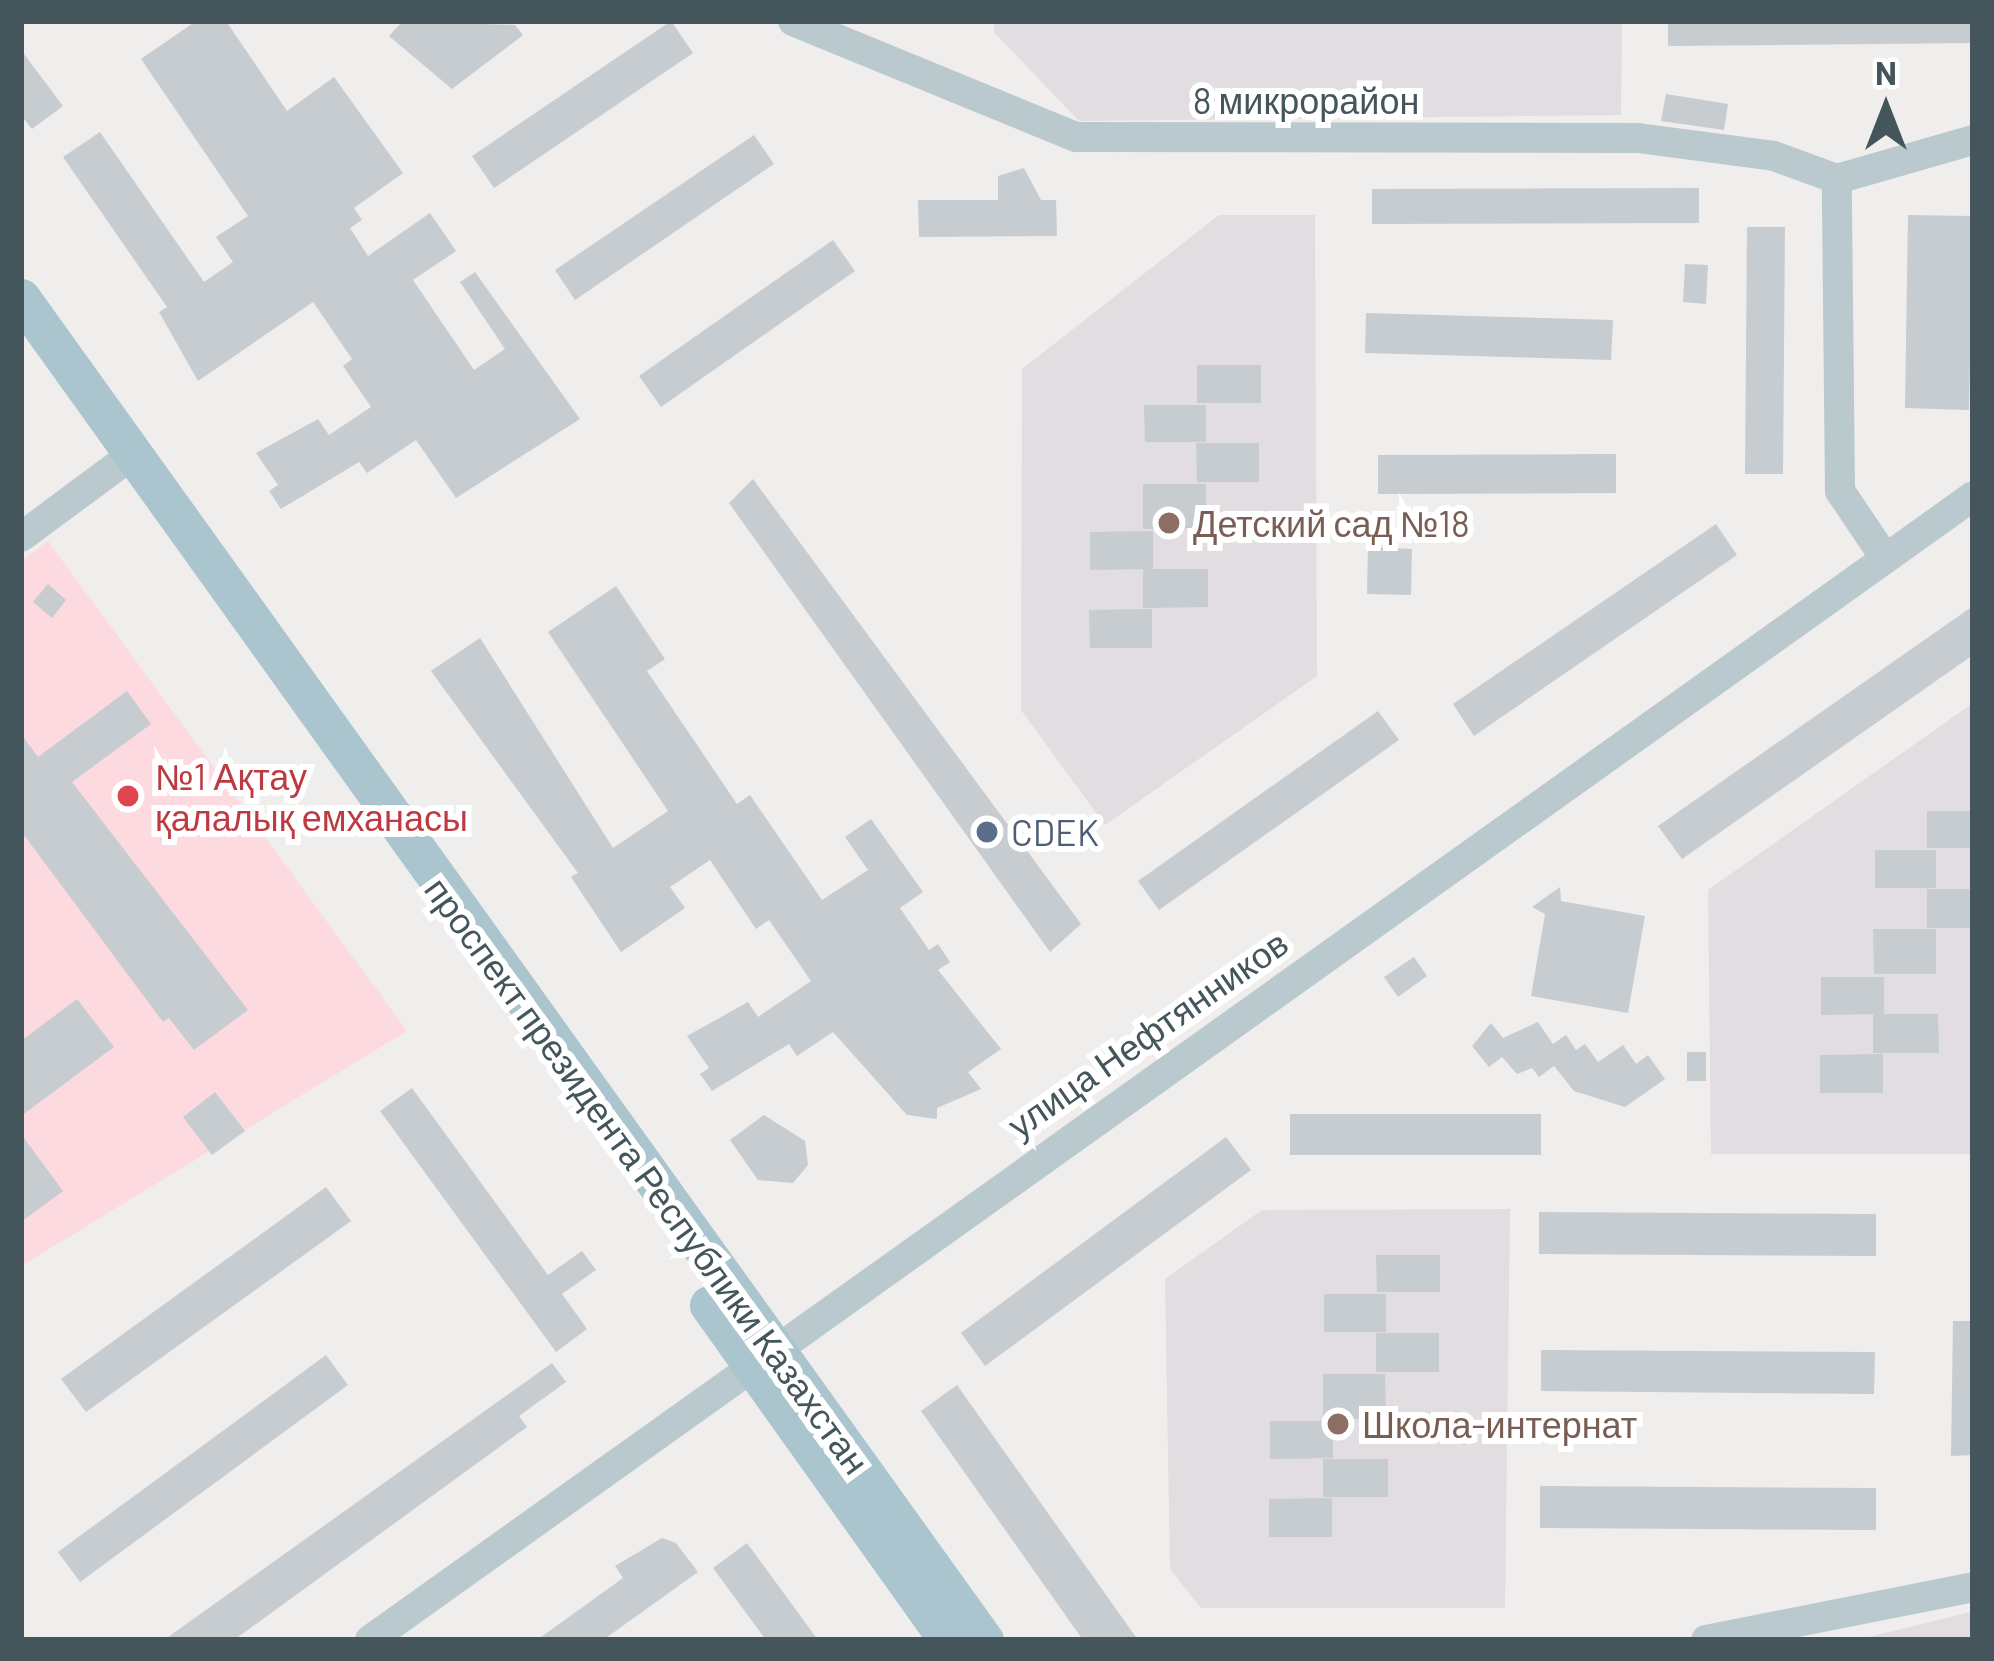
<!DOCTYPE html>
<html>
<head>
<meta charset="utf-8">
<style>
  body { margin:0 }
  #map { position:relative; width:1994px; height:1661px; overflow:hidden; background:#f0eded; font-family:Barlow,sans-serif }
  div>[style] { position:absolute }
  .education>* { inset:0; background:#e1dde0 }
  .medical>* { inset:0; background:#fcdadf }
  .building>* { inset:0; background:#c6ccd0 }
  .minor>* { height:30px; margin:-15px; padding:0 15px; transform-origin:15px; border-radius:15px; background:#bac9cd }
  .major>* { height:39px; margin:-19.5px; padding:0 19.5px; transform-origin:19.5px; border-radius:19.5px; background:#aac5ce }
  .dots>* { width:33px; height:33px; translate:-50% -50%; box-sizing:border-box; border:6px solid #fff; border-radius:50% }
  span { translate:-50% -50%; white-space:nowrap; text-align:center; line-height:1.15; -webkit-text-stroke:12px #fff; paint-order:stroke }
  .street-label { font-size:36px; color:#44565b }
  .education-label { font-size:36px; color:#785e54 }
  .left { translate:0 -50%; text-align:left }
  .health-label { font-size:36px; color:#be3a42 }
  .service-label { font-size:36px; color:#4e5e75 }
  .frame { position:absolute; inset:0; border:24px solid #44565b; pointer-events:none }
  .north { position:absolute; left:1826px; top:48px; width:120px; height:120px; -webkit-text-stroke:9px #fff; paint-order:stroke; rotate:0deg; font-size:33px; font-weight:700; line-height:48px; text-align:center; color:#44565b }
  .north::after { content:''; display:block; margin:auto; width:42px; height:54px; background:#44565b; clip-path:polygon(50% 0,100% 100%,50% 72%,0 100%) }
</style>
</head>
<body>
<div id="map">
  <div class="education">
    <i style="clip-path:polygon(994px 21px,1622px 21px,1621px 115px,1079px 121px,994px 32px)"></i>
    <i style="clip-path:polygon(1219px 215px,1315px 215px,1317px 676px,1105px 825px,1021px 710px,1022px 369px)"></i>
    <i style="clip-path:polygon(1973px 703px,1973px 1154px,1711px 1154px,1708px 890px)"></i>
    <i style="clip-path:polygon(1510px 1209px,1505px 1608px,1201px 1608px,1170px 1569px,1165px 1279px,1262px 1210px)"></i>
    <i style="clip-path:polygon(1971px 1612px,1973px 1640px,1856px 1640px)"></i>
  </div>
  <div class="medical">
    <i style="clip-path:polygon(48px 541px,407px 1031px,21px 1266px,21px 561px)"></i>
  </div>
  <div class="building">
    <i style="clip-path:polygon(196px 21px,226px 21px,287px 111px,334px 77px,403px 173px,354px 208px,362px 220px,350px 228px,368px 256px,430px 213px,456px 251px,413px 280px,474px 370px,505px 349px,460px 282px,475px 272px,580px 419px,456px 498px,416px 440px,367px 473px,359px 462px,281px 509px,269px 491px,278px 485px,256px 453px,318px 419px,329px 435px,371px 407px,343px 366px,352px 359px,313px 302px,198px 381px,159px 312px,167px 307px,63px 157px,100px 132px,204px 282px,233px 262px,216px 237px,248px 216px,141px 59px)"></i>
    <i style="clip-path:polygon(671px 21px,693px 53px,494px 188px,472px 156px)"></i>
    <i style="clip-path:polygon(1668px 21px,1973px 21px,1973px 43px,1668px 46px)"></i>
    <i style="clip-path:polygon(402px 22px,515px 25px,523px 35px,452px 89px,389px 36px)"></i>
    <i style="clip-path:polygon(21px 50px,63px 106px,32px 129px,21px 115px)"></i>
    <i style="clip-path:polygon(1666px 94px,1728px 104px,1724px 130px,1661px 121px)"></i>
    <i style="clip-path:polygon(754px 135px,774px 164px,575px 300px,555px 270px)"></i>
    <i style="clip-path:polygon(1024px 168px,1041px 200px,1056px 200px,1057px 236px,919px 237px,918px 200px,998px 200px,998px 176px)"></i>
    <i style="clip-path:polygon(1699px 188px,1699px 223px,1372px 224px,1372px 189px)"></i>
    <i style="clip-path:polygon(1908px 215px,1973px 216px,1969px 410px,1905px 408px)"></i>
    <i style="clip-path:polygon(1747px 227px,1785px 227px,1783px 474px,1745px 474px)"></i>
    <i style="clip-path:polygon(833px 240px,855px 271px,661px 407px,639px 376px)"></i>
    <i style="clip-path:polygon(1685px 264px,1708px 265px,1706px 304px,1683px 302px)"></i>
    <i style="clip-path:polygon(1366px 313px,1613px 320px,1611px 360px,1365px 353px)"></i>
    <i style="clip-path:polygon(1197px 365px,1261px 365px,1261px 403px,1197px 403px)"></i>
    <i style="clip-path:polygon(1144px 405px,1206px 405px,1206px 442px,1145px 442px)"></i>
    <i style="clip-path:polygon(1196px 443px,1259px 443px,1259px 482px,1197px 482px)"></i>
    <i style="clip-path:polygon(1616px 454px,1616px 493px,1378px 494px,1378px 455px)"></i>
    <i style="clip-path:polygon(753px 479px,1081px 924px,1050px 952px,729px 503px)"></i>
    <i style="clip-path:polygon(1143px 484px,1206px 484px,1206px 529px,1143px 529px)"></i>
    <i style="clip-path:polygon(1716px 524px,1737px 555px,1474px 736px,1453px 704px)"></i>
    <i style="clip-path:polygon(1153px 531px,1153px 569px,1090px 570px,1090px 532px)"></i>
    <i style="clip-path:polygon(1368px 547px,1412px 549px,1411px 595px,1367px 594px)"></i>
    <i style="clip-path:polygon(1143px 569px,1208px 569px,1208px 607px,1143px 608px)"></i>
    <i style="clip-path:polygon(48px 584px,66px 600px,52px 618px,33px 602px)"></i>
    <i style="clip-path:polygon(616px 586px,665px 659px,647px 671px,737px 804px,750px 795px,822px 900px,868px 870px,845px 837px,871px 819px,923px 892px,900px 908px,929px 950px,938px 944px,950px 962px,938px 970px,1001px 1049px,968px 1072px,981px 1089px,937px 1108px,937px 1119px,907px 1115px,833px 1032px,797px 1056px,789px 1044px,712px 1091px,700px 1074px,709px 1068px,687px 1036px,748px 1002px,758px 1017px,811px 981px,769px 920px,756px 929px,710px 860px,670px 887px,685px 908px,621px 952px,571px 877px,578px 873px,431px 671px,480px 638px,613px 848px,668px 811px,548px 632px)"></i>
    <i style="clip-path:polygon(1973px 606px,1973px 655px,1682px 859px,1658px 826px)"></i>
    <i style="clip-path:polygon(1152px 609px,1152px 648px,1090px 648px,1089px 610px)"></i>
    <i style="clip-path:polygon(127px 691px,151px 724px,72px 782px,248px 1010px,194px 1050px,169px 1018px,163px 1022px,21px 831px,21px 734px,38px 757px)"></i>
    <i style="clip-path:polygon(1378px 711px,1399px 740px,1159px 910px,1138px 881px)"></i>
    <i style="clip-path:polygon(1927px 811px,1973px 811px,1973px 848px,1927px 848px)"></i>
    <i style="clip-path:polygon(1875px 850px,1936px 850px,1936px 888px,1875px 888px)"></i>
    <i style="clip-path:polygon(1560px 887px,1561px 901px,1645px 916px,1628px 1013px,1531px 996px,1545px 914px,1532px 907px)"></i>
    <i style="clip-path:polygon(1927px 889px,1973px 889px,1973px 928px,1927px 928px)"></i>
    <i style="clip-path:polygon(1873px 929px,1936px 929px,1936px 974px,1874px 974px)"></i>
    <i style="clip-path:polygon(1414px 957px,1427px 976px,1398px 997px,1384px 977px)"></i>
    <i style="clip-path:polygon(1821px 977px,1884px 977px,1884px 1014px,1821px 1015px)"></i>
    <i style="clip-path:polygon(77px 999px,114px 1047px,21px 1116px,21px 1041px)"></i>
    <i style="clip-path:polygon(1873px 1014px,1938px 1014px,1939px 1053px,1873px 1053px)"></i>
    <i style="clip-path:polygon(1538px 1022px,1553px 1044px,1566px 1035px,1576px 1050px,1585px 1044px,1598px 1062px,1623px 1045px,1636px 1064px,1648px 1055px,1665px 1079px,1625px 1107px,1574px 1091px,1554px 1066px,1539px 1077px,1532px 1068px,1517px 1074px,1502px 1057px,1489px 1067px,1472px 1046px,1491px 1023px,1503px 1038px)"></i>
    <i style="clip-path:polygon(1687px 1052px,1706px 1052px,1706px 1081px,1687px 1081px)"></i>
    <i style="clip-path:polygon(1883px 1054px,1883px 1093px,1820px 1093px,1820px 1055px)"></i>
    <i style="clip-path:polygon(412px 1088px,548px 1275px,582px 1251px,596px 1270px,562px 1294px,587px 1329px,556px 1352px,380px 1111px)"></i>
    <i style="clip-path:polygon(215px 1092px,245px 1131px,212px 1155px,183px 1117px)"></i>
    <i style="clip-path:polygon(1290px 1114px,1541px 1114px,1541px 1155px,1290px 1155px)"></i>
    <i style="clip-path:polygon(764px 1115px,805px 1141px,808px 1165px,793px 1183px,758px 1180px,730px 1140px)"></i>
    <i style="clip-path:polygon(21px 1134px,63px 1191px,21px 1222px)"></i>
    <i style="clip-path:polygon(1226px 1137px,1251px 1170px,985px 1366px,961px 1333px)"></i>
    <i style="clip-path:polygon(326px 1187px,351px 1221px,86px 1412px,61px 1379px)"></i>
    <i style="clip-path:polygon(1539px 1212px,1876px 1214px,1876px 1256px,1539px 1254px)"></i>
    <i style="clip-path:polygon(1376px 1255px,1440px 1255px,1440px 1292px,1377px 1292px)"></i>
    <i style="clip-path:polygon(1324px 1294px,1386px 1294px,1386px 1332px,1324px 1332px)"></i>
    <i style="clip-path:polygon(1953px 1321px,1973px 1321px,1973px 1455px,1951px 1456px)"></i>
    <i style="clip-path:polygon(1376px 1333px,1439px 1333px,1439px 1372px,1376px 1372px)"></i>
    <i style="clip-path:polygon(1541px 1350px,1875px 1352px,1874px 1394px,1541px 1391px)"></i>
    <i style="clip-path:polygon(326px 1355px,348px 1385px,80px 1582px,58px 1552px)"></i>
    <i style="clip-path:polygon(552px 1363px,566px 1382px,519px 1416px,527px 1427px,234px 1640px,164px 1640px)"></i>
    <i style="clip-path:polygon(1323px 1374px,1385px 1374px,1386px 1419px,1323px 1419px)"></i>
    <i style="clip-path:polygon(957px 1385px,1138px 1640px,1083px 1640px,921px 1411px)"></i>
    <i style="clip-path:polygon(1270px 1421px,1333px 1421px,1333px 1458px,1270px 1459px)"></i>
    <i style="clip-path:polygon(1323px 1459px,1388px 1459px,1388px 1497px,1323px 1497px)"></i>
    <i style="clip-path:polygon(1540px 1486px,1876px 1488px,1876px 1530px,1540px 1528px)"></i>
    <i style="clip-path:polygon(1332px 1498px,1332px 1537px,1269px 1537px,1269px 1499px)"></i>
    <i style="clip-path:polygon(662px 1538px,676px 1543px,698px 1572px,603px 1640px,537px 1640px,623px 1578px,615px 1566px)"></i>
    <i style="clip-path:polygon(747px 1543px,818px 1640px,766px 1640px,713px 1568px)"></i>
  </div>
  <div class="minor">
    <i style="left:793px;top:21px;width:306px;rotate:22.3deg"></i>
    <i style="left:1076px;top:137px;width:562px;rotate:0.1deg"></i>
    <i style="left:1638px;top:138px;width:137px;rotate:7.5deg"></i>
    <i style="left:1774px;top:156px;width:67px;rotate:20.1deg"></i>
    <i style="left:21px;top:537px;width:138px;rotate:-36.5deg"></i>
    <i style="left:1885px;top:558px;width:81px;rotate:-123.9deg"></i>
    <i style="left:1840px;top:491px;width:312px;rotate:-90.6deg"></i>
    <i style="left:1837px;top:179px;width:141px;rotate:-16deg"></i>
    <i style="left:370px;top:1640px;width:1969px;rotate:-35.51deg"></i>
    <i style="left:1706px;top:1640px;width:272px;rotate:-11.2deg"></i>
  </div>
  <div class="major">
    <i style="left:21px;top:298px;width:1652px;rotate:54.34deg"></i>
    <i style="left:709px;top:1305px;width:412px;rotate:54.5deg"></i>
  </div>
  <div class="dots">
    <i style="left:1169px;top:523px;background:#8d6e63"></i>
    <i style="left:128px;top:796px;background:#e0444e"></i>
    <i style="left:987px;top:832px;background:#5c6f8a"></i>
    <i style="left:1338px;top:1424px;background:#8d6e63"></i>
  </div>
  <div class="street-label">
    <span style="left:1306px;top:100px">8 микрорайон</span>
    <span style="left:1147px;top:1033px;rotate:-35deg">улица Нефтянников</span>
    <span style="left:648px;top:1175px;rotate:54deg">проспект президента Республики Казахстан</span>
  </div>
  <div class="education-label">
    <span class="left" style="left:1193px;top:523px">Детский сад №18</span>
    <span class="left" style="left:1362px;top:1424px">Школа-интернат</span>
  </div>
  <div class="health-label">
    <span class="left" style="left:155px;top:796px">№1 Ақтау<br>қалалық емханасы</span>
  </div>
  <div class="service-label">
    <span class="left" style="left:1011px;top:832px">CDEK</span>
  </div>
  <div class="frame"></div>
  <div class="north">N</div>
</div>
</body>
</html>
